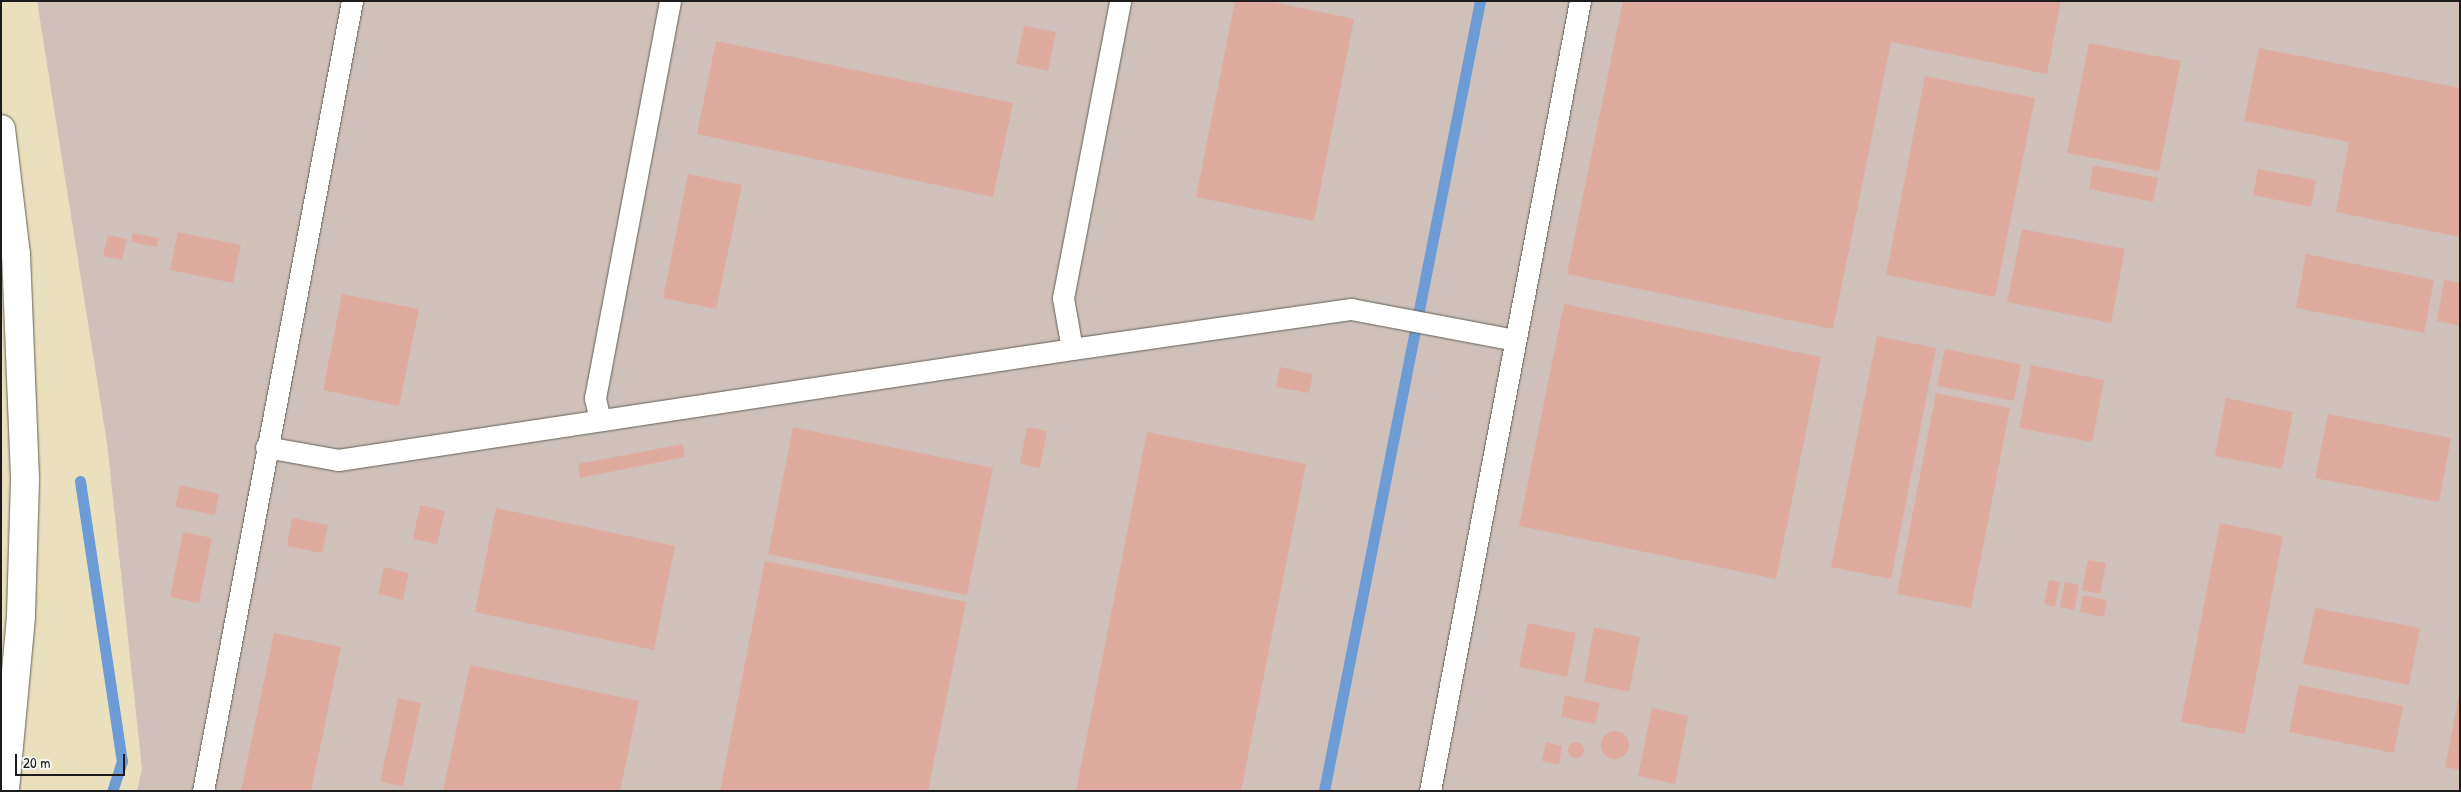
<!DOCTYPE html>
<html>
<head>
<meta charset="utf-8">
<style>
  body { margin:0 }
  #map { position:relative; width:2461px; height:792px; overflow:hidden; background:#eae0be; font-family:"Patrick Hand",sans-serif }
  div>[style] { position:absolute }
  .industrial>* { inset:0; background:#cfc1ba }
  .stream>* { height:11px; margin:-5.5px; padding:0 5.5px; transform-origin:5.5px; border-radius:5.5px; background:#6c9bd5 }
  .building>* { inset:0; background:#deab9e }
  .round { border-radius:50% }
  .roads { filter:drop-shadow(0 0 1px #646155) drop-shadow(0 0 1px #646155) }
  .service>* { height:21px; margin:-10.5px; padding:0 10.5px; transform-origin:10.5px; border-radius:10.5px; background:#fff }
  .tertiary>* { height:28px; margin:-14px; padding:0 14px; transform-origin:14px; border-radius:14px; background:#fff }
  span { translate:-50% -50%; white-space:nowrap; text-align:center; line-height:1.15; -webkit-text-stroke:5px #f6f6f2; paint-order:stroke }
  .frame { position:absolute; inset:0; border:2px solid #1c1c1c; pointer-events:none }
  .scale { position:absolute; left:15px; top:754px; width:110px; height:22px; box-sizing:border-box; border:2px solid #1c1c1c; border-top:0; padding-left:6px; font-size:15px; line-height:18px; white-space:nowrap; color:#1c1c1c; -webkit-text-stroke:4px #f6f6f2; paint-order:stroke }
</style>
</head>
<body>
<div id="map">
  <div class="industrial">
    <i style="clip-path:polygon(37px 1px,2460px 1px,2460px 791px,137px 791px,142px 769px,107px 443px)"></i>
  </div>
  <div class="stream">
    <i style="left:80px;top:481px;width:283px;rotate:81.5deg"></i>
    <i style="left:122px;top:761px;width:32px;rotate:108deg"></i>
    <i style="left:1324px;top:791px;width:805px;rotate:-78.83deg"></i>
  </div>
  <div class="building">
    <i style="clip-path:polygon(1235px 1px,1267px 1px,1354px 19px,1314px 221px,1196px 197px)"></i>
    <i style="clip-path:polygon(1623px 1px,2061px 1px,2047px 74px,1891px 42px,1833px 329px,1567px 274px)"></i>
    <i style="clip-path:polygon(1024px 26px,1056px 32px,1048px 71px,1016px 64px)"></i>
    <i style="clip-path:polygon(716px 41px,1013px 103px,993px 197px,697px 134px)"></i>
    <i style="clip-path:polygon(2089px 43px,2181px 61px,2159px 171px,2067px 153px)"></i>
    <i style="clip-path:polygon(2259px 48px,2460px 88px,2460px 237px,2336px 212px,2349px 142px,2244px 121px)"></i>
    <i style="clip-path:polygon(1925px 76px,2035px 98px,1995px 297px,1886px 275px)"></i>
    <i style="clip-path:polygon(2093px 165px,2158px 178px,2153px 202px,2089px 189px)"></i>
    <i style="clip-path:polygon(2258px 169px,2316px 180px,2311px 207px,2253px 195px)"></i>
    <i style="clip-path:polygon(688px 174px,742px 185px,716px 309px,663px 298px)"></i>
    <i style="clip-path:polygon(2022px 229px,2125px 249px,2111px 323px,2007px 302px)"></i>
    <i style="clip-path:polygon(178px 232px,241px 245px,233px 283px,170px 270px)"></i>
    <i style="clip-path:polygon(133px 233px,159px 238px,157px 247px,131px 242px)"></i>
    <i style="clip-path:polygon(108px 235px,127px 239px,122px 260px,103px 256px)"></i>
    <i style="clip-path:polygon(2306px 254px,2434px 280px,2424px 333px,2296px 308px)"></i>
    <i style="clip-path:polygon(2444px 280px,2460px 283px,2460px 326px,2437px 321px)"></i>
    <i style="clip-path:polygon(342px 294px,419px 309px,399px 406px,323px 390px)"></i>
    <i style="clip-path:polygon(1564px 304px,1821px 357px,1776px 579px,1519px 526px)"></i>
    <i style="clip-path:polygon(1877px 336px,1936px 348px,1891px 579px,1831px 567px)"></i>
    <i style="clip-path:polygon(1945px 349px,2021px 364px,2014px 401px,1937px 386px)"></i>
    <i style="clip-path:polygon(2031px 365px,2104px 380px,2092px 442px,2019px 428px)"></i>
    <i style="clip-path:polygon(1280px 367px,1313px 374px,1309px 393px,1276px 387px)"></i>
    <i style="clip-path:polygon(1936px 393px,2010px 408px,1971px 608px,1897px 594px)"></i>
    <i style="clip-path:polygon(2226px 398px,2293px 412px,2282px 469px,2215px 456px)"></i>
    <i style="clip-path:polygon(2328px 414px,2451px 438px,2439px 502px,2315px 478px)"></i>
    <i style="clip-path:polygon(793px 427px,993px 468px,967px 595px,768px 554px)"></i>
    <i style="clip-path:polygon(1027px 427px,1047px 431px,1040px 468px,1020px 464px)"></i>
    <i style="clip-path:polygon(1147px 432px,1306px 464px,1241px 791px,1076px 791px)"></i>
    <i style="clip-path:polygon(683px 444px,685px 457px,580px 478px,578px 464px)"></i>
    <i style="clip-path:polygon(180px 485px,219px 494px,215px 515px,175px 507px)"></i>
    <i style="clip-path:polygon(420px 505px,445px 511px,437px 544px,413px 539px)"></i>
    <i style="clip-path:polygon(496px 508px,675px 546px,654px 650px,475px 612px)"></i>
    <i style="clip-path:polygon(292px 518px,328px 525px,322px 553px,287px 546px)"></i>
    <i style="clip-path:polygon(2220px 523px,2283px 536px,2245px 734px,2181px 722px)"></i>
    <i style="clip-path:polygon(183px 532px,212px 538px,199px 603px,170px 597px)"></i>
    <i style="clip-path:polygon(2088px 560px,2106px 563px,2100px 594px,2082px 590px)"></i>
    <i style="clip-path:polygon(765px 561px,966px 602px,928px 791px,720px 791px)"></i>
    <i style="clip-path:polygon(384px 567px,409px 573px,403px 600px,378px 594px)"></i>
    <i style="clip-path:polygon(2049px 580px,2060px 582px,2055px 607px,2044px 604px)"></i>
    <i style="clip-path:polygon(2065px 582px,2079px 585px,2074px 610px,2060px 607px)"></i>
    <i style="clip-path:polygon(2083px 595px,2107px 600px,2104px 617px,2080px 612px)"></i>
    <i style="clip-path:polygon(2315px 608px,2420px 628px,2409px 685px,2303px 664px)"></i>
    <i style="clip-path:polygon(1528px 623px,1576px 633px,1567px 677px,1519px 667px)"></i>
    <i style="clip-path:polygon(1594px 627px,1640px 637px,1629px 692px,1584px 682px)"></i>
    <i style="clip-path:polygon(274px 633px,341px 647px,311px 791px,241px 791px)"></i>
    <i style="clip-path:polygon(470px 665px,639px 701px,620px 791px,443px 791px)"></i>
    <i style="clip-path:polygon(2299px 685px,2403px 706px,2394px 753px,2289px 732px)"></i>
    <i style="clip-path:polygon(1565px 695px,1600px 703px,1595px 724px,1561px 717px)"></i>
    <i style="clip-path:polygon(2459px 695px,2460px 695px,2460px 770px,2445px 767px)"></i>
    <i style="clip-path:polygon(398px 698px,421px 703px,403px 786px,380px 782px)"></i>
    <i style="clip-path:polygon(1652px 708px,1688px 716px,1675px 784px,1638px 776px)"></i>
    <i class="round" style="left:1601px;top:731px;width:28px;height:28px"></i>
    <i class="round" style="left:1568px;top:742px;width:16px;height:16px"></i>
    <i style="clip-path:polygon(1546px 742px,1562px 746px,1559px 765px,1542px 761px)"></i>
  </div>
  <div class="roads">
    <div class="service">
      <i style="left:1072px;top:349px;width:52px;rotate:-100deg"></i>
      <i style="left:1063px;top:298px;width:302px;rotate:-79.1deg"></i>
      <i style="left:600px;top:420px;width:23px;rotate:-103deg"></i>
      <i style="left:595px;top:398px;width:404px;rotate:-79.3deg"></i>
      <i style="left:266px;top:447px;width:73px;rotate:10.2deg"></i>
      <i style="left:338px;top:460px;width:742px;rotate:-8.6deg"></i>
      <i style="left:1072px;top:349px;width:282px;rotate:-8.2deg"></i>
      <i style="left:1351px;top:309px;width:167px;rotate:10.7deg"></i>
      <i style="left:203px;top:791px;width:804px;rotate:-79.32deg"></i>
      <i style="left:1430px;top:791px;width:804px;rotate:-79.25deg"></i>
    </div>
    <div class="tertiary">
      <i style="left:1px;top:129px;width:126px;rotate:83.2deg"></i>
      <i style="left:16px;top:254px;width:226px;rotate:87.7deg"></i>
      <i style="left:25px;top:480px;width:137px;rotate:91.7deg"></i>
      <i style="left:21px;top:617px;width:175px;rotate:95.3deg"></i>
    </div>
  </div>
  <div class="frame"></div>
  <div class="scale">20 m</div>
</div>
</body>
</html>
